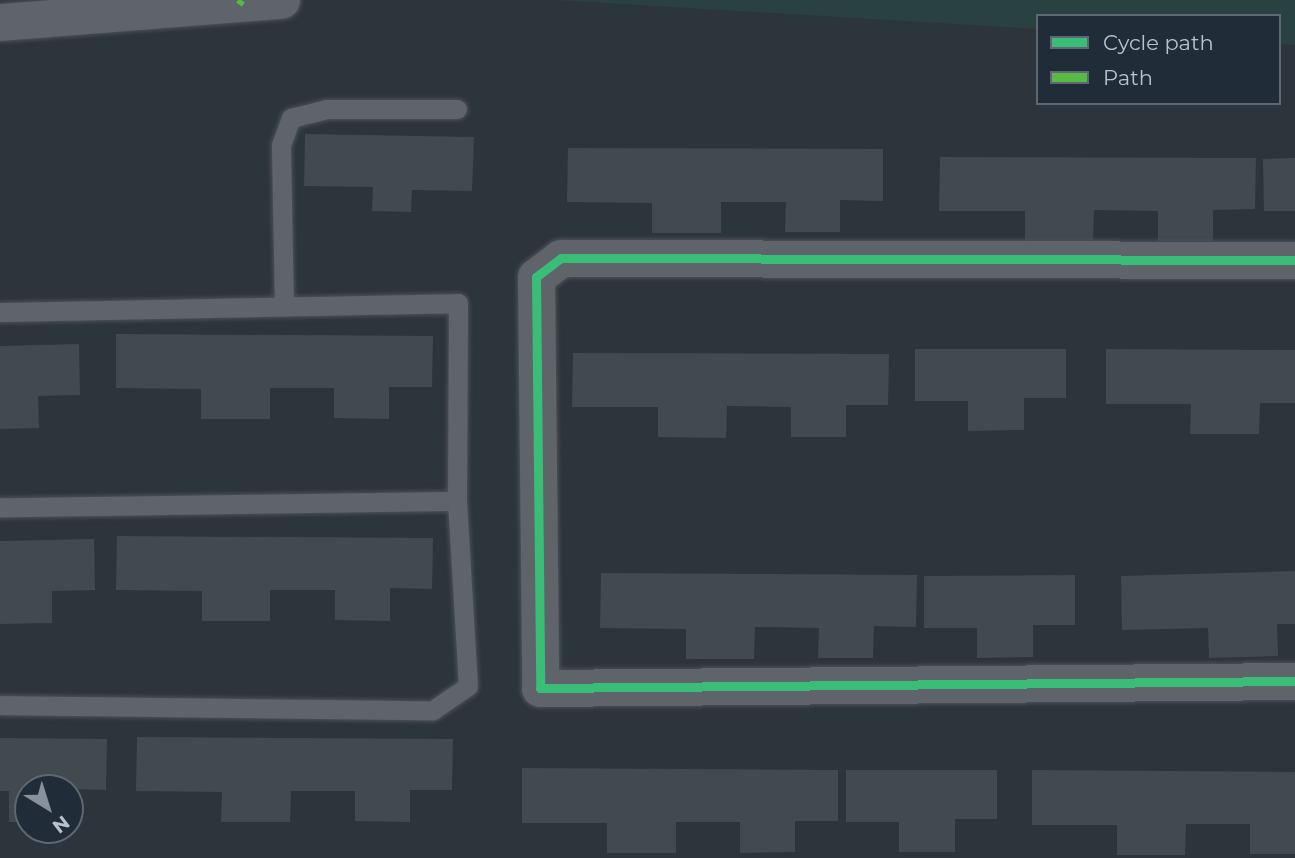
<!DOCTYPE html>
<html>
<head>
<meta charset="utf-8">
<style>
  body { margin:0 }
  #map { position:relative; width:1295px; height:858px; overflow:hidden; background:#2d353c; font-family:Montserrat,sans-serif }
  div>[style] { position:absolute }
  .green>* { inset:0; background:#2a4142 }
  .building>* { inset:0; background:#42494f }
  .roads { filter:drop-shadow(0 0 2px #4c5156) drop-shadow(0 0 2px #4c5156) }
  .service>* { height:19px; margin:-9.5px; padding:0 9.5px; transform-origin:9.5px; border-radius:9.5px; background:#5e646a }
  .minor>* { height:37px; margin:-18.5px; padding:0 18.5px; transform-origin:18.5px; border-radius:18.5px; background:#5e646a }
  .quiet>* { height:7px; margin-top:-3.5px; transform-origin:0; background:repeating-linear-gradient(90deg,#58b947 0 14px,transparent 0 21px) }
  .cycleway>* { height:9px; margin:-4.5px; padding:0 4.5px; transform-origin:4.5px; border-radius:4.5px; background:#3abd76 }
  span { translate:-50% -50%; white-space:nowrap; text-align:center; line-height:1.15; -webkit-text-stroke:6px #202c38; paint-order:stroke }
  .legend { position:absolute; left:1036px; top:14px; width:245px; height:91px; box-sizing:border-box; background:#202c38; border:2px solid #5d6873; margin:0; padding:9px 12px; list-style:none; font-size:21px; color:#b9c2cc }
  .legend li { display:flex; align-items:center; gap:14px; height:35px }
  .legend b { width:35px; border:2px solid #5d6873 }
  .north { position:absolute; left:14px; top:774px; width:70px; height:70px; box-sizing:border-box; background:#202c38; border:2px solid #5d6873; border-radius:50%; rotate:142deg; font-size:19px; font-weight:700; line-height:28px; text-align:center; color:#b9c2cc }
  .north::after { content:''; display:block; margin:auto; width:24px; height:32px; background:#88919a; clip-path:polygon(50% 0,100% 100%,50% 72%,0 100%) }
</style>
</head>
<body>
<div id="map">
  <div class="green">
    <i style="clip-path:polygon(557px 0,1295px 0,1295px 45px,1279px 44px,1279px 16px,1038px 16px,1038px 29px)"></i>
  </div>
  <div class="building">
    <i style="clip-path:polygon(305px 134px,474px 137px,472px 191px,412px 190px,411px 212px,372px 211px,373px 187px,304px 186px)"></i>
    <i style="clip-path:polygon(568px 148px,883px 149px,883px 201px,840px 200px,840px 232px,785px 232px,786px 202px,721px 202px,721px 233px,652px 233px,652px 203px,567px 202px)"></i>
    <i style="clip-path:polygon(940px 157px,1256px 158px,1255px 209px,1213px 210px,1213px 241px,1158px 241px,1158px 211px,1094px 210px,1093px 242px,1025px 241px,1025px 211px,939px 211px)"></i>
    <i style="clip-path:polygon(1295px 158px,1295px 211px,1264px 211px,1263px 159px)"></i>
    <i style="clip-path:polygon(116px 334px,433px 336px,432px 387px,389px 387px,389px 419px,334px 418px,334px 388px,270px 388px,270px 419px,201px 419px,201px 389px,116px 388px)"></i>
    <i style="clip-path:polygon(79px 344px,80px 395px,38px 396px,39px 428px,0 429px,0 346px)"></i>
    <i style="clip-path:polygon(915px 349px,1066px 349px,1066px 398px,1024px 398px,1024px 430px,968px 431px,968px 401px,915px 401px)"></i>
    <i style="clip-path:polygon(1106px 349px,1295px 350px,1295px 403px,1260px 403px,1259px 434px,1190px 434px,1191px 404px,1106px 404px)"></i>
    <i style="clip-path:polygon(573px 353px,889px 354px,888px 405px,846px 405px,846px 437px,791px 437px,791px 407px,727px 406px,726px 438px,658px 437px,658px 407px,572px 407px)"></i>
    <i style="clip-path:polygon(117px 536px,433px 538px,432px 589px,390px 588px,390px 621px,335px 620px,335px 590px,270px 590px,270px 621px,202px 621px,202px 591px,116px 590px)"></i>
    <i style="clip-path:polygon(94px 539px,95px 590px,52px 591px,52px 623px,0 624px,0 541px)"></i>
    <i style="clip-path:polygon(1295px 571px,1295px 624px,1277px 624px,1278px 656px,1209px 658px,1208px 628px,1122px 630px,1121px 576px)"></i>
    <i style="clip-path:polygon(601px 573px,917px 575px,916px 627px,874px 626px,873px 658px,818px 658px,819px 628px,755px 627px,754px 659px,686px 659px,686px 629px,600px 628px)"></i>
    <i style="clip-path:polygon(1075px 575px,1075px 625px,1033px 625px,1033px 657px,977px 658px,977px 628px,924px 628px,924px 576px)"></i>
    <i style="clip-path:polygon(137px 737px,453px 739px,452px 790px,410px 790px,410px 822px,355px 821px,355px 791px,291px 791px,290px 822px,221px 822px,222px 792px,136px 791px)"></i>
    <i style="clip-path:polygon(0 738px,107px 739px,106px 790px,28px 788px,28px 822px,9px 822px,9px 791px,0 791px)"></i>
    <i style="clip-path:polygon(522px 768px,838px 770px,838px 821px,795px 821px,795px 852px,740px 853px,740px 822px,676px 822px,676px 853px,607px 853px,607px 823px,522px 823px)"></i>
    <i style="clip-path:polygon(846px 770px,997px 770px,997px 819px,955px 819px,955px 852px,899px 852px,899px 822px,846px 822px)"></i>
    <i style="clip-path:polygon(1032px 770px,1295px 772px,1295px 854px,1250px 854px,1250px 824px,1186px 824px,1185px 855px,1117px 855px,1117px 825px,1032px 825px)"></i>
  </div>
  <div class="roads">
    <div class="service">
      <i style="left:284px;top:306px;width:161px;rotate:-91.1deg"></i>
      <i style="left:281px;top:145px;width:29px;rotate:-70deg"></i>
      <i style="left:291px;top:118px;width:36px;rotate:-14deg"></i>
      <i style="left:326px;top:109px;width:131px"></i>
      <i style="left:0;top:312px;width:458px;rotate:-1.1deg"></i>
      <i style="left:458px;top:303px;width:198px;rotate:90.3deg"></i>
      <i style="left:457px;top:501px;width:457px;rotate:179.2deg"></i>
      <i style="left:0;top:705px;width:433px;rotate:0.7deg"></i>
      <i style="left:433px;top:710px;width:42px;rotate:-34.4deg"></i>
      <i style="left:468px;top:686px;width:185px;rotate:-93.4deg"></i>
    </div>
    <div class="minor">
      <i style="left:0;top:22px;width:282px;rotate:-4.5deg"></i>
      <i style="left:1295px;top:260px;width:734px;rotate:-179.84deg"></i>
      <i style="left:561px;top:258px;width:31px;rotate:143deg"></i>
      <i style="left:536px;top:277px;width:411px;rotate:89.4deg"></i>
      <i style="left:540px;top:688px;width:755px;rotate:-0.53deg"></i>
    </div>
  </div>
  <div class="quiet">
    <i style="left:239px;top:4px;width:5px;rotate:-53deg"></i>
  </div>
  <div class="cycleway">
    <i style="left:1295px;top:260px;width:734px;rotate:-179.84deg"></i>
    <i style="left:561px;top:258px;width:31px;rotate:143deg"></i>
    <i style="left:536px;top:277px;width:411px;rotate:89.4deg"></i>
    <i style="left:540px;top:688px;width:755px;rotate:-0.53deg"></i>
  </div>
  <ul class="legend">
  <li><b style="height:9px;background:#3abd76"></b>Cycle path</li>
  <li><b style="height:9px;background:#58b947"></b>Path</li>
  </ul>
  <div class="north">N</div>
</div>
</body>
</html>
